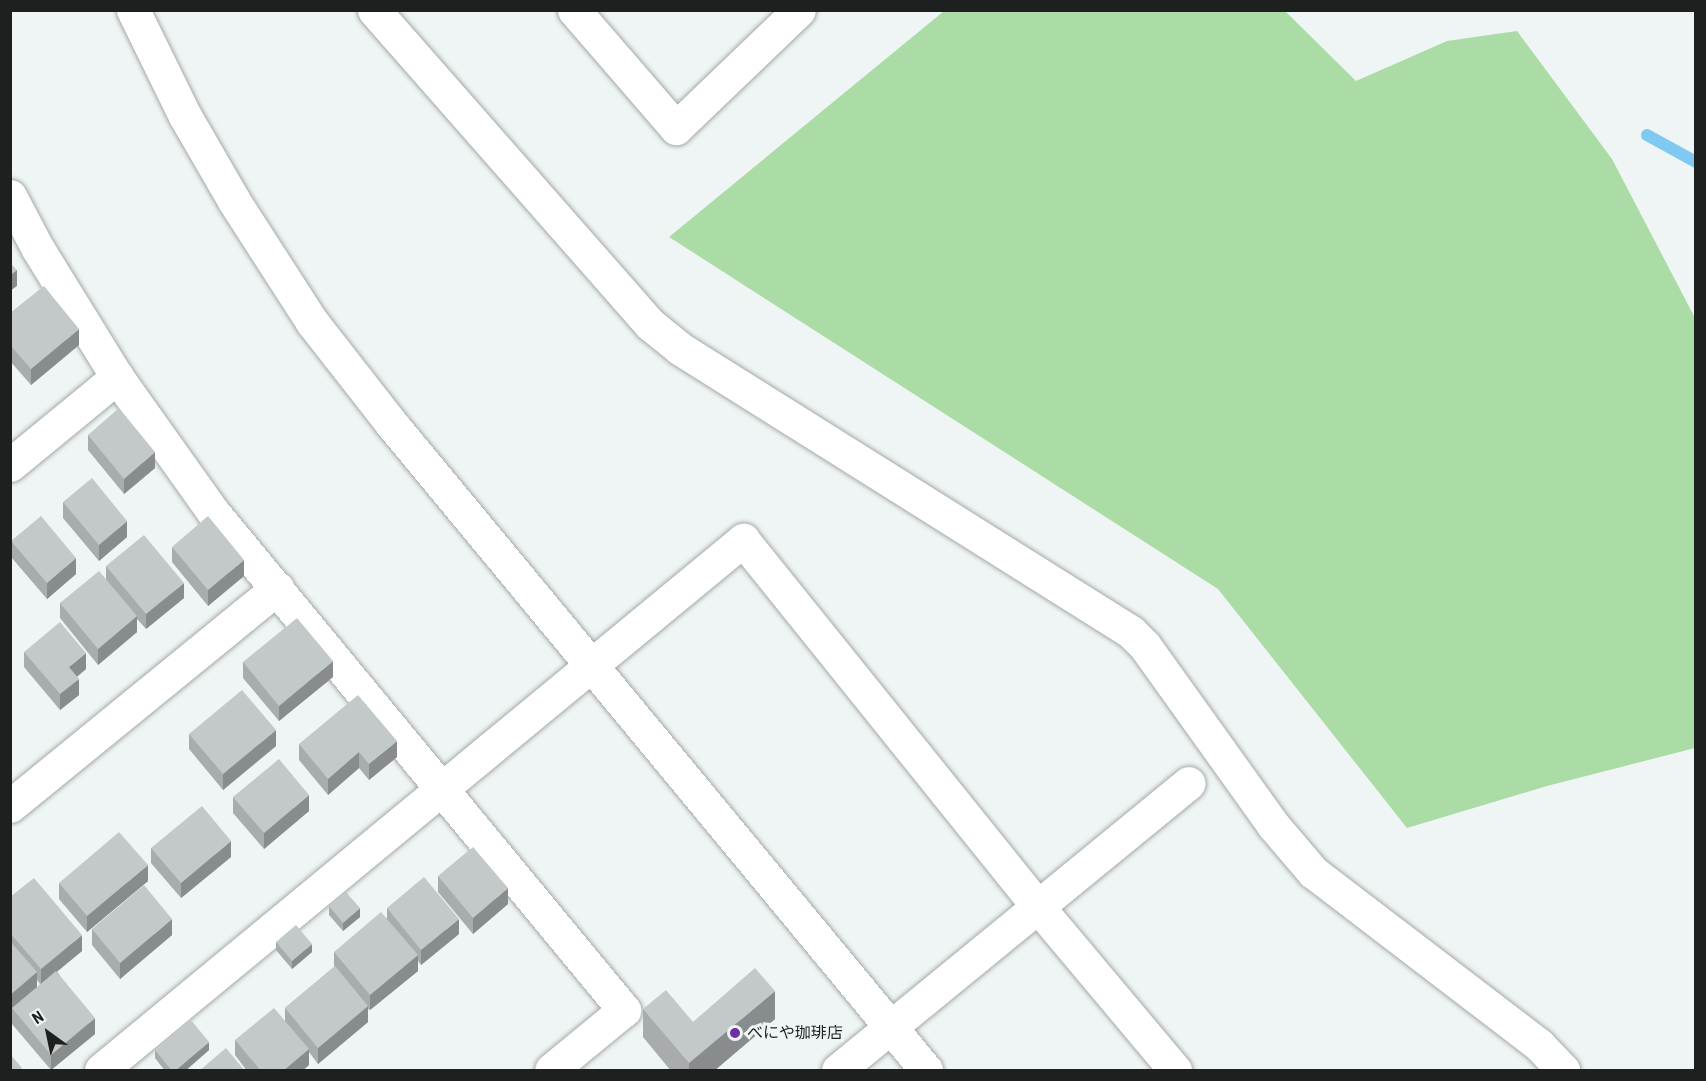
<!DOCTYPE html>
<html>
<head>
<meta charset="utf-8">
<style>
  body { margin:0 }
  #map { position:relative; width:1706px; height:1081px; overflow:hidden; background:#eff5f4; font-family:"Roboto Condensed","Noto Sans JP",sans-serif }
  div>[style] { position:absolute }
  .green>* { inset:0; background:#abdca6 }
  .stream>* { height:12px; margin:-6px; padding:0 6px; transform-origin:6px; border-radius:6px; background:#7fc9f3 }
  .roads { filter:drop-shadow(0 0 2px #a3a9a8) drop-shadow(0 0 2px #a3a9a8) }
  .minor>* { height:33px; margin:-16.5px; padding:0 16.5px; transform-origin:16.5px; border-radius:16.5px; background:#fff }
  .tertiary>* { height:33px; margin:-16.5px; padding:0 16.5px; transform-origin:16.5px; border-radius:16.5px; background:#fff }
  .wall>* { inset:0; background:#a8acad }
  .shaded-wall>* { inset:0; background:#888c8d }
  .building>* { inset:0; background:#c3c8c9 }
  .dots>* { width:16px; height:16px; translate:-50% -50%; box-sizing:border-box; border:3px solid #eff5f4; border-radius:50% }
  span { translate:-50% -50%; white-space:nowrap; text-align:center; line-height:1.15; -webkit-text-stroke:6px #eff5f4; paint-order:stroke }
  .poi-label { font-size:16px; color:#1e2020 }
  .left { translate:0 -50%; text-align:left }
  .frame { position:absolute; inset:0; border:12px solid #1e2020; pointer-events:none }
  .north { position:absolute; left:18px; top:1003px; width:60px; height:60px; -webkit-text-stroke:4px #eff5f4; paint-order:stroke; rotate:327deg; font-size:16px; font-weight:700; line-height:24px; text-align:center; color:#1e2020 }
  .north::after { content:''; display:block; margin:auto; width:21px; height:27px; background:#1e2020; clip-path:polygon(50% 0,100% 100%,50% 72%,0 100%) }
</style>
</head>
<body>
<div id="map">
  <div class="green">
    <i style="clip-path:polygon(944px 11px,1285px 11px,1356px 81px,1447px 41px,1517px 31px,1612px 159px,1695px 318px,1695px 748px,1547px 786px,1407px 828px,1218px 589px,669px 237px)"></i>
  </div>
  <div class="stream">
    <i style="left:1647px;top:135px;width:56px;rotate:28.9deg"></i>
  </div>
  <div class="roads">
    <div class="minor">
      <i style="left:374px;top:10px;width:419px;rotate:48.7deg"></i>
      <i style="left:651px;top:325px;width:36px;rotate:39deg"></i>
      <i style="left:679px;top:348px;width:534px;rotate:32.14deg"></i>
      <i style="left:1131px;top:632px;width:20px;rotate:45deg"></i>
      <i style="left:1145px;top:646px;width:220px;rotate:54.4deg"></i>
      <i style="left:1273px;top:825px;width:62px;rotate:49.6deg"></i>
      <i style="left:1313px;top:872px;width:285px;rotate:37.4deg"></i>
      <i style="left:1539px;top:1045px;width:35px;rotate:46deg"></i>
      <i style="left:574px;top:10px;width:156px;rotate:49.2deg"></i>
      <i style="left:676px;top:128px;width:170px;rotate:-43.8deg"></i>
      <i style="left:10px;top:196px;width:60px;rotate:62.2deg"></i>
      <i style="left:38px;top:249px;width:150px;rotate:58.3deg"></i>
      <i style="left:117px;top:377px;width:166px;rotate:54.6deg"></i>
      <i style="left:213px;top:512px;width:646px;rotate:50.47deg"></i>
      <i style="left:624px;top:1010px;width:94px;rotate:140.6deg"></i>
      <i style="left:10px;top:465px;width:139px;rotate:-39.4deg"></i>
      <i style="left:10px;top:806px;width:345px;rotate:-39.2deg"></i>
      <i style="left:101px;top:1070px;width:833px;rotate:-39.54deg"></i>
      <i style="left:743px;top:540px;width:472px;rotate:51.2deg"></i>
      <i style="left:1039px;top:908px;width:212px;rotate:50deg"></i>
    </div>
    <div class="tertiary">
      <i style="left:133px;top:10px;width:118px;rotate:63.9deg"></i>
      <i style="left:185px;top:116px;width:98px;rotate:60deg"></i>
      <i style="left:234px;top:201px;width:144px;rotate:57.2deg"></i>
      <i style="left:312px;top:322px;width:127px;rotate:52deg"></i>
      <i style="left:390px;top:422px;width:841px;rotate:50.4deg"></i>
      <i style="left:838px;top:1070px;width:453px;rotate:-39.3deg"></i>
    </div>
  </div>
  <div class="wall">
    <i style="clip-path:polygon(10px 313px,79px 345px,31px 385px,10px 361px)"></i>
    <i style="clip-path:polygon(88px 435px,155px 468px,124px 494px,88px 450px)"></i>
    <i style="clip-path:polygon(63px 502px,127px 537px,99px 561px,63px 518px)"></i>
    <i style="clip-path:polygon(11px 541px,76px 574px,47px 599px,11px 557px)"></i>
    <i style="clip-path:polygon(172px 547px,244px 576px,208px 606px,172px 562px)"></i>
    <i style="clip-path:polygon(106px 566px,184px 598px,146px 629px,137px 619px,137px 632px,98px 665px,60px 618px,60px 603px,106px 579px)"></i>
    <i style="clip-path:polygon(24px 652px,86px 669px,77px 677px,79px 695px,60px 710px,24px 667px)"></i>
    <i style="clip-path:polygon(243px 662px,333px 677px,279px 721px,243px 678px)"></i>
    <i style="clip-path:polygon(189px 734px,276px 746px,223px 790px,189px 749px)"></i>
    <i style="clip-path:polygon(299px 744px,397px 757px,369px 780px,359px 768px,328px 795px,299px 760px)"></i>
    <i style="clip-path:polygon(233px 797px,309px 811px,264px 849px,233px 813px)"></i>
    <i style="clip-path:polygon(151px 848px,231px 857px,181px 898px,151px 863px)"></i>
    <i style="clip-path:polygon(438px 876px,508px 904px,473px 934px,438px 892px)"></i>
    <i style="clip-path:polygon(148px 881px,87px 932px,59px 899px,59px 883px)"></i>
    <i style="clip-path:polygon(evenodd,10px 897px,82px 951px,57px 971px,95px 1034px,51px 1070px,12px 1024px,12px 1009px,10px 1010px,10px 897px,37px 980px,40px 984px,37px 988px,37px 980px)"></i>
    <i style="clip-path:polygon(329px 906px,360px 917px,343px 931px,329px 915px)"></i>
    <i style="clip-path:polygon(387px 908px,459px 934px,421px 965px,418px 961px,418px 971px,370px 1010px,368px 1009px,368px 1022px,318px 1064px,309px 1052px,309px 1065px,302px 1071px,247px 1071px,235px 1055px,235px 1040px,285px 1021px,285px 1008px,334px 967px,334px 952px,387px 918px)"></i>
    <i style="clip-path:polygon(92px 929px,172px 935px,120px 979px,92px 945px)"></i>
    <i style="clip-path:polygon(276px 942px,312px 952px,292px 969px,276px 950px)"></i>
    <i style="clip-path:polygon(643px 1009px,693px 1022px,775px 1019px,714px 1071px,671px 1071px,643px 1037px)"></i>
    <i style="clip-path:polygon(155px 1050px,209px 1050px,185px 1071px,165px 1071px,155px 1058px)"></i>
  </div>
  <div class="shaded-wall">
    <i style="clip-path:polygon(17px 270px,17px 286px,10px 291px,10px 275px)"></i>
    <i style="clip-path:polygon(79px 329px,79px 345px,31px 385px,31px 369px)"></i>
    <i style="clip-path:polygon(155px 452px,155px 468px,124px 494px,124px 479px)"></i>
    <i style="clip-path:polygon(127px 521px,127px 537px,99px 561px,99px 545px)"></i>
    <i style="clip-path:polygon(76px 558px,76px 574px,47px 599px,47px 583px)"></i>
    <i style="clip-path:polygon(244px 560px,244px 576px,208px 606px,208px 590px)"></i>
    <i style="clip-path:polygon(184px 583px,184px 598px,146px 629px,146px 614px)"></i>
    <i style="clip-path:polygon(137px 616px,137px 632px,98px 665px,98px 649px)"></i>
    <i style="clip-path:polygon(86px 653px,86px 669px,69px 683px,69px 667px)"></i>
    <i style="clip-path:polygon(333px 661px,333px 677px,279px 721px,279px 706px)"></i>
    <i style="clip-path:polygon(79px 679px,79px 695px,60px 710px,60px 694px)"></i>
    <i style="clip-path:polygon(276px 730px,276px 746px,223px 790px,223px 774px)"></i>
    <i style="clip-path:polygon(397px 741px,397px 757px,369px 780px,369px 764px)"></i>
    <i style="clip-path:polygon(359px 752px,359px 768px,328px 795px,328px 779px)"></i>
    <i style="clip-path:polygon(309px 795px,309px 811px,264px 849px,264px 833px)"></i>
    <i style="clip-path:polygon(231px 841px,231px 857px,181px 898px,181px 883px)"></i>
    <i style="clip-path:polygon(148px 865px,148px 881px,87px 932px,87px 916px)"></i>
    <i style="clip-path:polygon(508px 888px,508px 904px,473px 934px,473px 918px)"></i>
    <i style="clip-path:polygon(360px 908px,360px 917px,343px 931px,343px 923px)"></i>
    <i style="clip-path:polygon(172px 919px,172px 935px,120px 979px,120px 963px)"></i>
    <i style="clip-path:polygon(459px 919px,459px 934px,421px 965px,421px 950px)"></i>
    <i style="clip-path:polygon(82px 935px,82px 951px,41px 985px,41px 969px)"></i>
    <i style="clip-path:polygon(312px 944px,312px 952px,292px 969px,292px 961px)"></i>
    <i style="clip-path:polygon(418px 955px,418px 971px,370px 1010px,370px 995px)"></i>
    <i style="clip-path:polygon(37px 972px,37px 988px,10px 1010px,10px 995px)"></i>
    <i style="clip-path:polygon(775px 991px,775px 1019px,714px 1071px,689px 1071px,689px 1063px)"></i>
    <i style="clip-path:polygon(368px 1006px,368px 1022px,318px 1064px,318px 1048px)"></i>
    <i style="clip-path:polygon(95px 1018px,95px 1034px,51px 1070px,51px 1055px)"></i>
    <i style="clip-path:polygon(209px 1042px,209px 1050px,185px 1071px,175px 1071px)"></i>
    <i style="clip-path:polygon(309px 1049px,309px 1065px,302px 1071px,283px 1071px)"></i>
  </div>
  <div class="building">
    <i style="clip-path:polygon(10px 263px,17px 270px,10px 275px)"></i>
    <i style="clip-path:polygon(44px 286px,79px 329px,31px 369px,10px 345px,10px 313px)"></i>
    <i style="clip-path:polygon(119px 408px,155px 452px,124px 479px,88px 435px)"></i>
    <i style="clip-path:polygon(92px 478px,127px 521px,99px 545px,63px 502px)"></i>
    <i style="clip-path:polygon(41px 516px,76px 558px,47px 583px,11px 541px)"></i>
    <i style="clip-path:polygon(208px 516px,244px 560px,208px 590px,172px 547px)"></i>
    <i style="clip-path:polygon(144px 535px,184px 583px,146px 614px,106px 566px)"></i>
    <i style="clip-path:polygon(99px 571px,137px 616px,98px 649px,60px 603px)"></i>
    <i style="clip-path:polygon(297px 618px,333px 661px,279px 706px,243px 662px)"></i>
    <i style="clip-path:polygon(60px 622px,86px 653px,69px 667px,79px 679px,60px 694px,24px 652px)"></i>
    <i style="clip-path:polygon(242px 690px,276px 730px,223px 774px,189px 734px)"></i>
    <i style="clip-path:polygon(358px 695px,397px 741px,369px 764px,359px 752px,328px 779px,299px 744px)"></i>
    <i style="clip-path:polygon(279px 759px,309px 795px,264px 833px,233px 797px)"></i>
    <i style="clip-path:polygon(202px 806px,231px 841px,181px 883px,151px 848px)"></i>
    <i style="clip-path:polygon(119px 832px,148px 865px,87px 916px,59px 883px)"></i>
    <i style="clip-path:polygon(473px 847px,508px 888px,473px 918px,438px 876px)"></i>
    <i style="clip-path:polygon(424px 877px,459px 919px,421px 950px,387px 908px)"></i>
    <i style="clip-path:polygon(34px 878px,82px 935px,41px 969px,10px 933px,10px 897px)"></i>
    <i style="clip-path:polygon(144px 885px,172px 919px,120px 963px,92px 929px)"></i>
    <i style="clip-path:polygon(346px 892px,360px 908px,343px 923px,329px 906px)"></i>
    <i style="clip-path:polygon(381px 912px,418px 955px,370px 995px,334px 952px)"></i>
    <i style="clip-path:polygon(296px 925px,312px 944px,292px 961px,276px 942px)"></i>
    <i style="clip-path:polygon(10px 941px,37px 972px,10px 995px)"></i>
    <i style="clip-path:polygon(335px 966px,368px 1006px,318px 1048px,285px 1008px)"></i>
    <i style="clip-path:polygon(755px 968px,775px 991px,689px 1063px,643px 1009px,666px 990px,693px 1022px)"></i>
    <i style="clip-path:polygon(56px 971px,95px 1018px,51px 1055px,12px 1008px)"></i>
    <i style="clip-path:polygon(274px 1008px,309px 1049px,283px 1071px,261px 1071px,235px 1040px)"></i>
    <i style="clip-path:polygon(191px 1020px,209px 1042px,175px 1071px,172px 1071px,155px 1050px)"></i>
    <i style="clip-path:polygon(226px 1048px,245px 1071px,199px 1071px)"></i>
    <i style="clip-path:polygon(10px 1054px,22px 1068px,19px 1071px,10px 1071px)"></i>
  </div>
  <div class="dots">
    <i style="left:735px;top:1033px;background:#6d2fa4"></i>
  </div>
  <div class="poi-label">
    <span class="left" style="left:747px;top:1033px">べにや珈琲店</span>
  </div>
  <div class="frame"></div>
  <div class="north">N</div>
</div>
</body>
</html>
